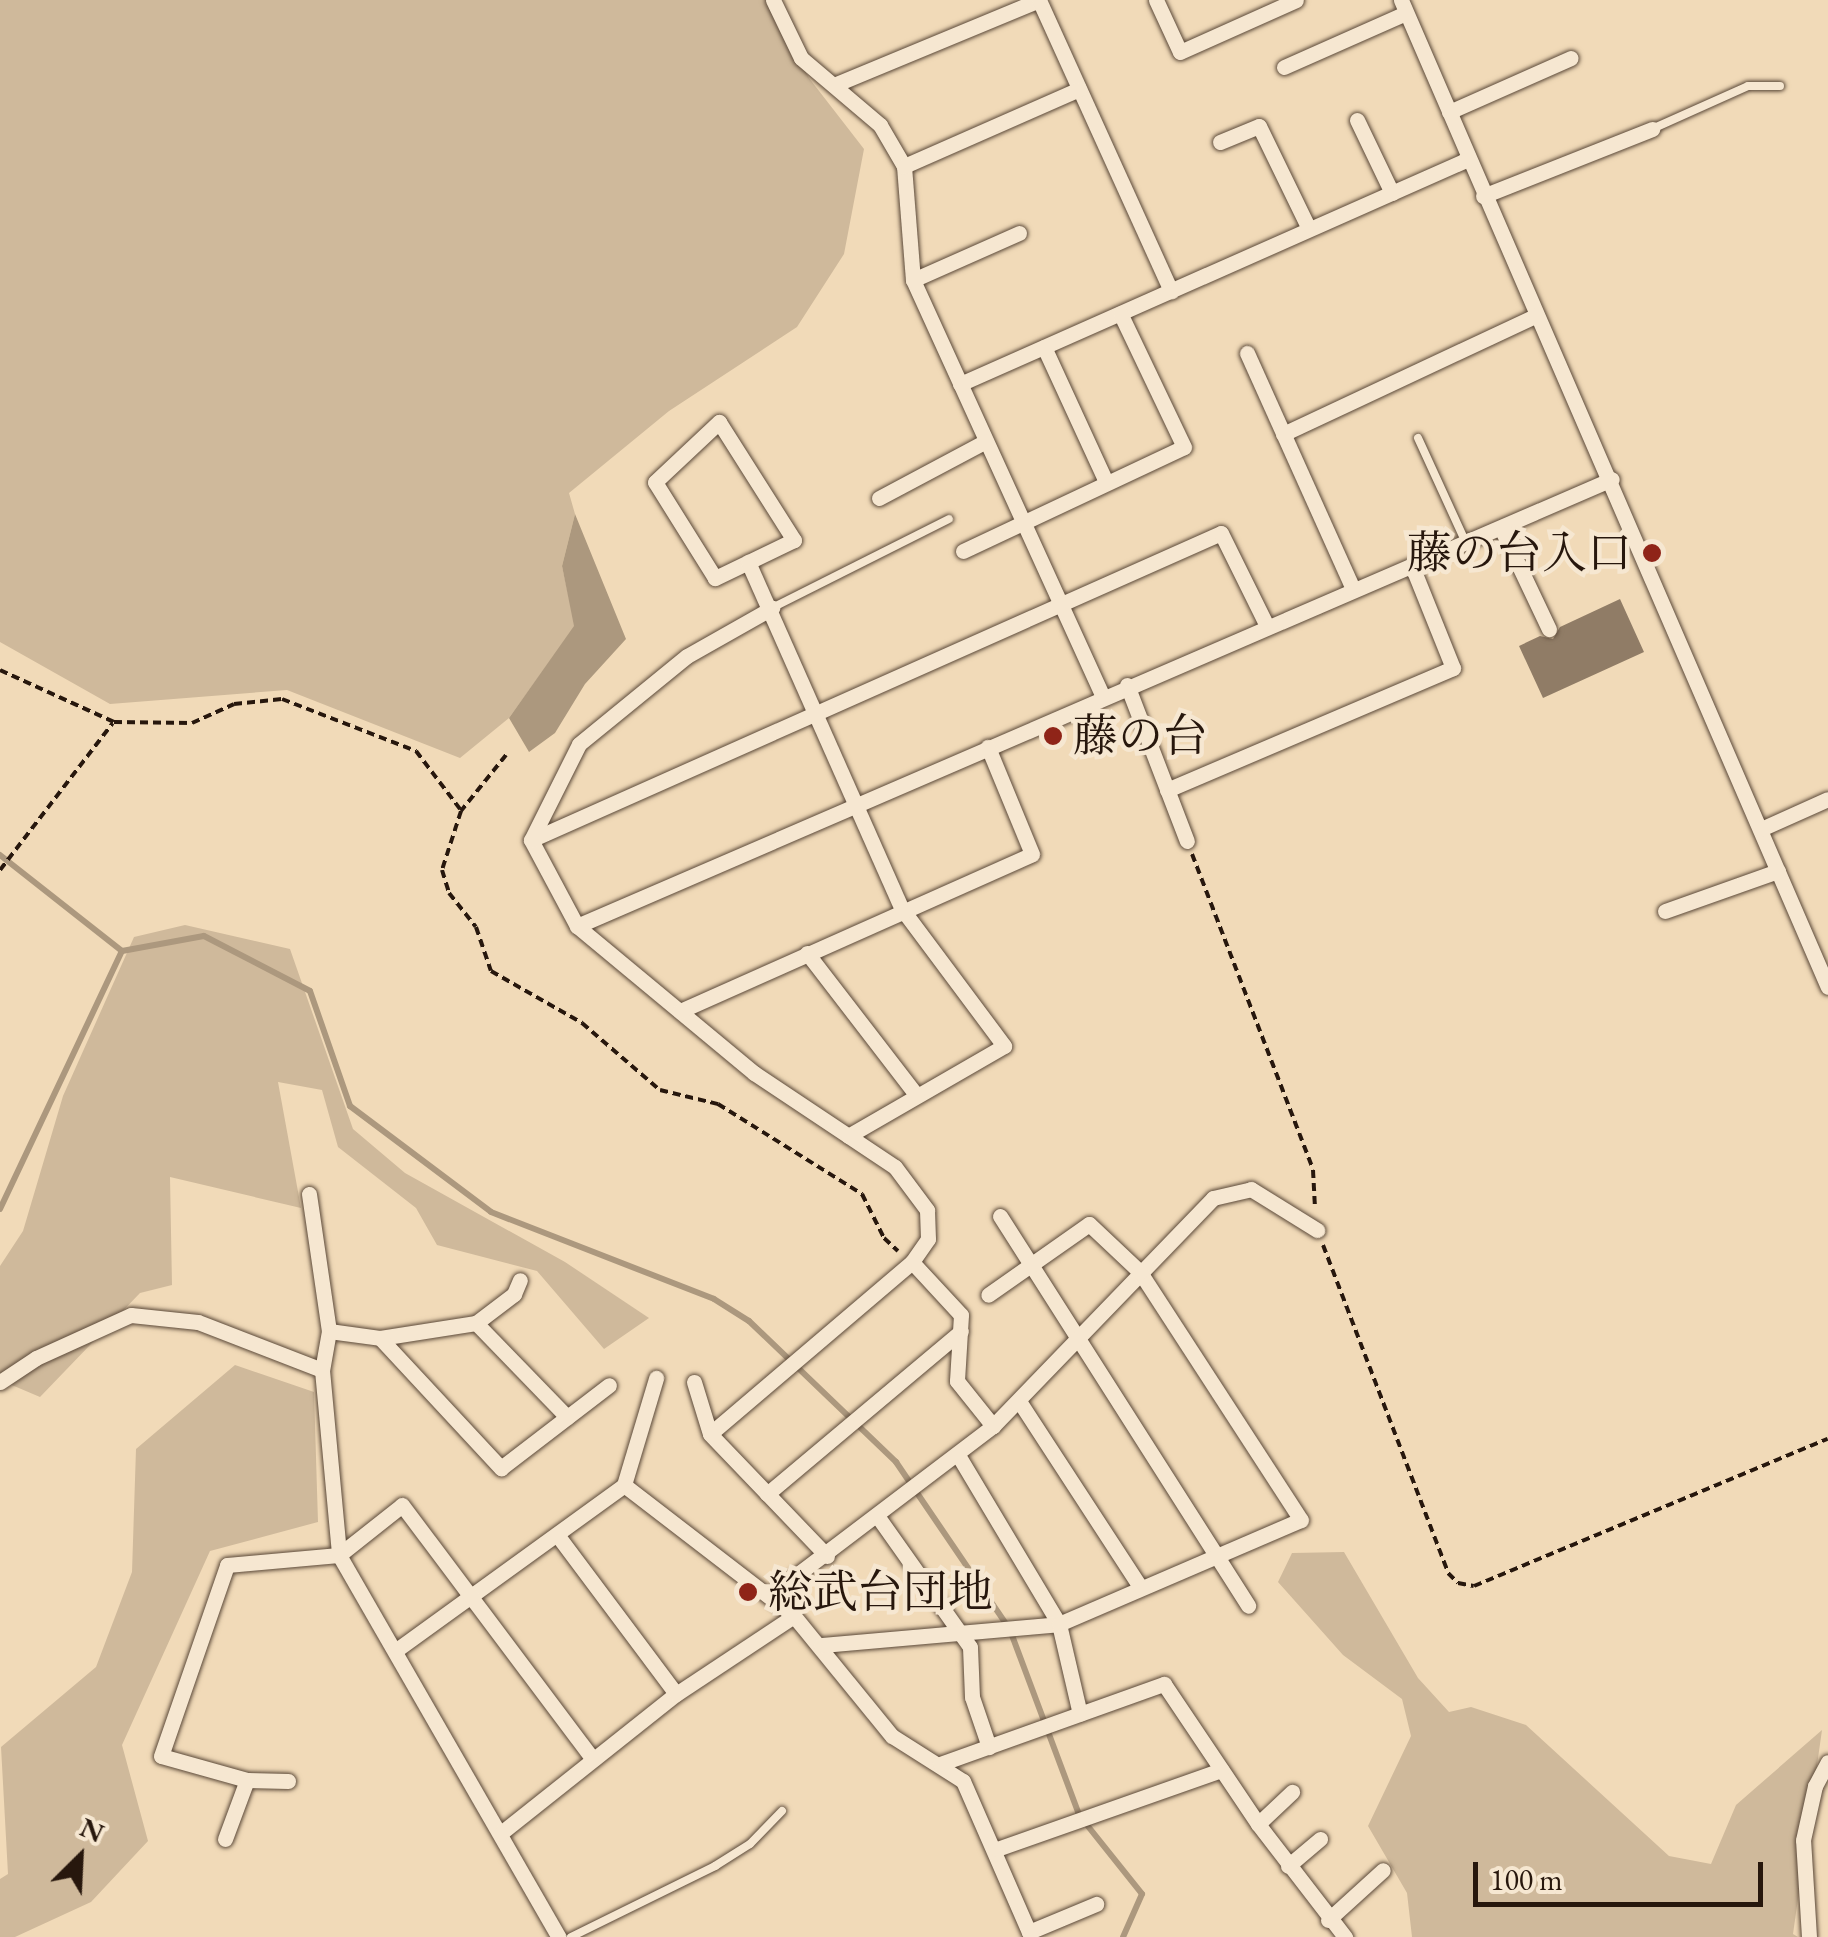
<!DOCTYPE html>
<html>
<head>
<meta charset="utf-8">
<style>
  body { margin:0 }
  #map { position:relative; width:1828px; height:1937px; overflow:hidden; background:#f1dab8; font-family:"EB Garamond","Noto Serif JP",serif }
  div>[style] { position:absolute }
  .green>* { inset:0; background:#cfb99b }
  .water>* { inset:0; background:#ac987e }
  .stream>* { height:6px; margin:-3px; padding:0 3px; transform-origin:3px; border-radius:3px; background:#ac987e }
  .building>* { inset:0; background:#907c66 }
  .path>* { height:4px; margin-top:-2px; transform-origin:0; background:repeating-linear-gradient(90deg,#27170d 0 8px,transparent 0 13px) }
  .roads { filter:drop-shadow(0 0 2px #5a4838) drop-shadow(0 0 2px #5a4838) }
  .lane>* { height:8px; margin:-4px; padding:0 4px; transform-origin:4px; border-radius:4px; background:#f6e7d1 }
  .street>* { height:15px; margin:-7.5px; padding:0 7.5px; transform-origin:7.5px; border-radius:7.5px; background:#f6e7d1 }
  .dots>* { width:28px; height:28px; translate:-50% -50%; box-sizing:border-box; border:5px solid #f6e7d1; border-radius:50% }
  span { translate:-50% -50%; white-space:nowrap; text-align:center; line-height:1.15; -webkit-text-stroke:9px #f6e7d1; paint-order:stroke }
  .poi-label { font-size:45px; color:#27170d }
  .right { translate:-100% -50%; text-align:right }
  .left { translate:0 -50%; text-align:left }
  .north { position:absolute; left:30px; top:1807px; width:100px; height:100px; -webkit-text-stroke:8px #f6e7d1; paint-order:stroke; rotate:24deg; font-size:28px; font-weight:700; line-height:40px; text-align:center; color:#27170d }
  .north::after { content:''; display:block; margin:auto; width:35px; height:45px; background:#27170d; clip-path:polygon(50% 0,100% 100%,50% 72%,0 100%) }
  .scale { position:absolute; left:1473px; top:1862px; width:290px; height:45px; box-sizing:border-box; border:5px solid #27170d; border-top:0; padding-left:12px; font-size:30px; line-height:35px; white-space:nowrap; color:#27170d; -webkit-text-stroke:8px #f6e7d1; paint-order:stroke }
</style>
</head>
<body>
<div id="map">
  <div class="green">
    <i style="clip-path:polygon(0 0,767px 0,809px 78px,864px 149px,844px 254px,797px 327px,669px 411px,569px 493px,575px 514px,562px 566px,575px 626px,509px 718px,460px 758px,287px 690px,110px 704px,0 642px)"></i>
    <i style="clip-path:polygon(185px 925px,290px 949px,353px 1129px,405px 1173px,565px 1262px,649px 1318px,604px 1349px,537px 1271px,437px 1245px,416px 1208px,338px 1147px,322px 1090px,278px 1082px,301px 1208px,170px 1177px,172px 1285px,140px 1293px,40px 1397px,0 1380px,0 1266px,23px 1231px,63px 1096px,134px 937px)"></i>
    <i style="clip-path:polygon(235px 1365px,314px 1392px,318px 1522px,210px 1551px,122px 1745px,148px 1841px,91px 1902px,15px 1937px,0 1937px,0 1879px,8px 1874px,1px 1747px,96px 1667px,132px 1572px,136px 1449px)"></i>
    <i style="clip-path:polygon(1344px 1552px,1418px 1678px,1449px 1712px,1471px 1707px,1526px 1725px,1669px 1856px,1711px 1864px,1736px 1805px,1822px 1730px,1793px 1934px,1798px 1937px,1412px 1937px,1407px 1893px,1368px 1826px,1411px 1736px,1402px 1699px,1343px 1655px,1278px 1582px,1292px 1553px)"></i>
  </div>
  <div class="water">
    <i style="clip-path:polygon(575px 514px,626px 639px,585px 684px,555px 733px,529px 752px,509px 718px,574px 626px,562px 566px)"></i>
  </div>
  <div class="stream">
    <i style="left:0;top:855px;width:155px;rotate:38.2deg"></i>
    <i style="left:122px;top:951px;width:83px;rotate:-10.4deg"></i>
    <i style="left:204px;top:936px;width:119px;rotate:27.4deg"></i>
    <i style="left:310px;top:991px;width:122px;rotate:70.8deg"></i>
    <i style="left:350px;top:1106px;width:176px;rotate:36.9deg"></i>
    <i style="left:491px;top:1212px;width:239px;rotate:21.3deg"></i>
    <i style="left:714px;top:1299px;width:41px;rotate:32.2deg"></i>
    <i style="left:749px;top:1321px;width:204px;rotate:43.8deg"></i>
    <i style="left:896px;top:1462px;width:203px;rotate:55.8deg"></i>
    <i style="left:1010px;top:1630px;width:197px;rotate:69.5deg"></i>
    <i style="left:1079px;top:1815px;width:101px;rotate:51.4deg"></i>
    <i style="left:1142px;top:1894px;width:47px;rotate:113.8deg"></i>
    <i style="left:0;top:1209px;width:285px;rotate:-64.7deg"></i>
  </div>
  <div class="building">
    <i style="clip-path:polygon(1620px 599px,1644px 652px,1543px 698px,1519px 646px,1540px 636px,1553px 639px,1560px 627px)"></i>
  </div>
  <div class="path">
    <i style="left:0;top:670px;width:125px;rotate:24.5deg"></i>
    <i style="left:114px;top:722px;width:78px;rotate:0.7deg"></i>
    <i style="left:192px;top:723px;width:46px;rotate:-24.3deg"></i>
    <i style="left:234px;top:704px;width:48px;rotate:-5.9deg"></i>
    <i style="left:282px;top:699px;width:144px;rotate:21.2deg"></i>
    <i style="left:416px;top:751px;width:73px;rotate:52.8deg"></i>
    <i style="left:506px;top:755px;width:72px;rotate:128.8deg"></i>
    <i style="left:461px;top:811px;width:62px;rotate:107.9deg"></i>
    <i style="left:442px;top:870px;width:24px;rotate:73deg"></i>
    <i style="left:449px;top:893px;width:43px;rotate:51.5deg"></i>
    <i style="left:476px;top:927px;width:46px;rotate:71.2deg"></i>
    <i style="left:491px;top:971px;width:105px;rotate:29.7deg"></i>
    <i style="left:582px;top:1023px;width:103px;rotate:40.7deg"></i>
    <i style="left:660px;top:1090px;width:60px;rotate:13.6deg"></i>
    <i style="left:718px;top:1104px;width:170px;rotate:32deg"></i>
    <i style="left:862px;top:1194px;width:49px;rotate:63.4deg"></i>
    <i style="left:884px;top:1238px;width:19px;rotate:43deg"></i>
    <i style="left:1192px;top:854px;width:338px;rotate:69deg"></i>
    <i style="left:1313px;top:1170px;width:37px;rotate:87deg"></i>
    <i style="left:0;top:870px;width:185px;rotate:-52.5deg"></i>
    <i style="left:1323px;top:1245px;width:351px;rotate:69.1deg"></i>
    <i style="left:1448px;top:1573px;width:14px;rotate:45deg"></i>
    <i style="left:1458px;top:1583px;width:16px;rotate:11deg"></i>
    <i style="left:1474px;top:1586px;width:383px;rotate:-22.6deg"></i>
  </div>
  <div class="roads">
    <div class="lane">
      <i style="left:1652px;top:129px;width:105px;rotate:-24.1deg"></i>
      <i style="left:1748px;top:86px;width:32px"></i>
      <i style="left:1418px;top:438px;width:115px;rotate:65.4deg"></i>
      <i style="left:772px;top:608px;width:198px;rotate:-26.7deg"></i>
      <i style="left:571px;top:1937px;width:161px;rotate:-26.2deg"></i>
      <i style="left:715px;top:1866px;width:41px;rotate:-32.2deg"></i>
      <i style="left:750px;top:1844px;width:46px;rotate:-45.9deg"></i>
    </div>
    <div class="street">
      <i style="left:773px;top:0;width:64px;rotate:64.2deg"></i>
      <i style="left:801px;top:58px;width:104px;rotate:40.3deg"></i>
      <i style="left:880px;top:125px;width:48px;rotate:59.7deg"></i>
      <i style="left:904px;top:166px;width:114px;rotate:85.5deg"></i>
      <i style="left:913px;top:280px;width:458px;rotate:65.5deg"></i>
      <i style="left:1156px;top:0;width:57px;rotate:65.2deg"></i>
      <i style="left:1180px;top:52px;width:127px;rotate:-24.1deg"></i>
      <i style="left:1401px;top:0;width:1075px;rotate:66.61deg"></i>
      <i style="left:1284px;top:67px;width:133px;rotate:-23.9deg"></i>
      <i style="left:834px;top:85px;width:222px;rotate:-22.5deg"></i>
      <i style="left:1039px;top:0;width:320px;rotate:65.6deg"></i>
      <i style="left:1449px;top:112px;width:133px;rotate:-23.9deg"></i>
      <i style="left:1357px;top:120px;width:81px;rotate:64.4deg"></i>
      <i style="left:1220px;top:142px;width:42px;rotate:-22.3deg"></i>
      <i style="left:1259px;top:126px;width:114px;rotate:64.1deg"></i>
      <i style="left:904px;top:166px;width:191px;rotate:-23.7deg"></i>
      <i style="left:1483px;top:196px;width:182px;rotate:-21.6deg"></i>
      <i style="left:913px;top:280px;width:116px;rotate:-23.9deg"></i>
      <i style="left:1044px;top:347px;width:149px;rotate:65.3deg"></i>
      <i style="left:1247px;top:353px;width:259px;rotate:65.8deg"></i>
      <i style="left:960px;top:384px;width:553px;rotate:-23.88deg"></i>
      <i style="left:719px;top:422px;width:140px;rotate:57.6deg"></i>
      <i style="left:794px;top:540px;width:88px;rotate:154.3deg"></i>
      <i style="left:715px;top:578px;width:113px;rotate:-122deg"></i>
      <i style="left:655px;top:482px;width:88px;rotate:-43.2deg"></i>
      <i style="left:1283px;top:434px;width:280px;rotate:-25.1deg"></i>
      <i style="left:879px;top:498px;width:121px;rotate:-28deg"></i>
      <i style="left:1501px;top:528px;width:112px;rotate:64.6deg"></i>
      <i style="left:963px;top:551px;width:244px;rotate:-25.2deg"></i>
      <i style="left:1184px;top:447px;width:148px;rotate:-115.5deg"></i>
      <i style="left:748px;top:562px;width:380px;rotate:66.1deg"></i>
      <i style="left:902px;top:909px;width:171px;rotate:53.3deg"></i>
      <i style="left:1004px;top:1046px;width:180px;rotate:150deg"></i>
      <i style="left:1127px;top:685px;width:167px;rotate:69deg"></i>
      <i style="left:1167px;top:790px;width:311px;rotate:-23.1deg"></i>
      <i style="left:1453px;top:668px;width:110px;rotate:-111.9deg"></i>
      <i style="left:1761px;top:829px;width:73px;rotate:-24.1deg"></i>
      <i style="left:531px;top:840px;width:98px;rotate:61.9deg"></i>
      <i style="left:577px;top:926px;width:230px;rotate:39.7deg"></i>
      <i style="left:754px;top:1073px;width:169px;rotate:33.7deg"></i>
      <i style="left:895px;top:1167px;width:54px;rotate:53.3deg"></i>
      <i style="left:927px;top:1210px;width:29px;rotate:88deg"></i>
      <i style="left:928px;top:1239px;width:28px;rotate:125deg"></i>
      <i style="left:912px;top:1262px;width:265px;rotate:139.6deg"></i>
      <i style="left:531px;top:840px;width:755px;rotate:-23.99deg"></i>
      <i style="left:1221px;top:533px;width:104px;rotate:63.7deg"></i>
      <i style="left:531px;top:840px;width:107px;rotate:-63.4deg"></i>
      <i style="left:579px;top:744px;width:139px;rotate:-39.2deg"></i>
      <i style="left:687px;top:656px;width:98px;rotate:-29.5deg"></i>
      <i style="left:1665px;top:911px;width:120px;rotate:-19.5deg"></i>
      <i style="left:577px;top:926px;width:1127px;rotate:-23.36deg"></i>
      <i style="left:807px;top:953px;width:180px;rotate:52.4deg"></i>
      <i style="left:680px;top:1011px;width:385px;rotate:-24deg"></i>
      <i style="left:1032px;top:854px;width:116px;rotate:-112.4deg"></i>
      <i style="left:309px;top:1194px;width:138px;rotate:81.7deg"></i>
      <i style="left:329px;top:1331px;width:40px;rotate:100deg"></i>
      <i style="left:322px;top:1370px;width:186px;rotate:84.7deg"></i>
      <i style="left:339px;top:1555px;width:441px;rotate:60.1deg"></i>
      <i style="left:1000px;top:1216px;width:462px;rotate:57.5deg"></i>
      <i style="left:912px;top:1262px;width:72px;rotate:47.2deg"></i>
      <i style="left:961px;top:1315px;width:66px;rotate:93.5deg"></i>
      <i style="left:957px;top:1381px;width:58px;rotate:51.3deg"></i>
      <i style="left:476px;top:1323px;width:131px;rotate:45.9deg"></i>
      <i style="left:329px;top:1331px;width:51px;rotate:7.8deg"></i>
      <i style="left:380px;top:1338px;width:97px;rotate:-8.9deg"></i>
      <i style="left:476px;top:1323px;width:48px;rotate:-37.3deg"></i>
      <i style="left:514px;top:1294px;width:15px;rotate:-67deg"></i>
      <i style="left:380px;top:1338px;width:178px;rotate:47.1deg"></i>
      <i style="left:501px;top:1468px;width:136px;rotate:-37.5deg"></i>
      <i style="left:0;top:1382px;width:43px;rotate:-33.7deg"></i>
      <i style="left:36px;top:1358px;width:104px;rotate:-24.4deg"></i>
      <i style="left:131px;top:1315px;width:67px;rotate:6deg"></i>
      <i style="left:198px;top:1322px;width:133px;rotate:21.2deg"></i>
      <i style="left:694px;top:1382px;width:54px;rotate:72.9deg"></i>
      <i style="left:710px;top:1434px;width:169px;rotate:46.2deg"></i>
      <i style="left:1019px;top:1401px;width:223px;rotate:56.9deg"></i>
      <i style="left:958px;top:1455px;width:197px;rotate:59.1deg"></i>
      <i style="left:1059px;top:1624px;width:92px;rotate:76.9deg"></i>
      <i style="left:624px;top:1485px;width:215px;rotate:37.6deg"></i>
      <i style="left:794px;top:1616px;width:155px;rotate:50.8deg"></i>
      <i style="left:892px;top:1736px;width:84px;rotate:32.4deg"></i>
      <i style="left:963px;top:1781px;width:165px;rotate:66.4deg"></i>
      <i style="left:1029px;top:1932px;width:73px;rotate:-22.7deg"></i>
      <i style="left:767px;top:1494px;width:253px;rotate:-40deg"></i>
      <i style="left:878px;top:1517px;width:159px;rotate:54.7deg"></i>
      <i style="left:970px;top:1647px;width:50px;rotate:87.7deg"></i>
      <i style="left:972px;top:1697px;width:53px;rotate:71.2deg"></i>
      <i style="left:558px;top:1536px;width:197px;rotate:53.2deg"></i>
      <i style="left:769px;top:1596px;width:281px;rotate:-37.2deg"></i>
      <i style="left:993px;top:1426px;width:317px;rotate:-46deg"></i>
      <i style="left:1213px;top:1198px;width:39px;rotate:-13deg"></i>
      <i style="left:1251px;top:1189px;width:78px;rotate:31.8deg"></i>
      <i style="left:821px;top:1645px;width:239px;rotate:-5deg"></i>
      <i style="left:1059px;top:1624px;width:263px;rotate:-23.3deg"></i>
      <i style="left:1301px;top:1520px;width:296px;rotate:-123deg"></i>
      <i style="left:1140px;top:1272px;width:70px;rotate:-136.7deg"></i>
      <i style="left:1089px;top:1224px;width:123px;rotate:144.9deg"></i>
      <i style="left:395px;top:1651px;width:283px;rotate:-35.9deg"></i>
      <i style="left:624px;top:1485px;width:112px;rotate:-73.3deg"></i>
      <i style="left:940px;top:1764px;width:238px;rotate:-19.7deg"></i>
      <i style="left:1164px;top:1684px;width:169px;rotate:56.1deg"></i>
      <i style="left:1258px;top:1824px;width:143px;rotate:52.4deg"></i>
      <i style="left:288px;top:1781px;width:41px;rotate:-178.6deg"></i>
      <i style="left:247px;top:1780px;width:89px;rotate:-164.4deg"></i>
      <i style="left:161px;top:1756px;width:202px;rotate:-70.9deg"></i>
      <i style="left:227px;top:1565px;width:112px;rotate:-5.1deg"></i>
      <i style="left:339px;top:1555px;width:80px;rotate:-38.4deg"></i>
      <i style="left:402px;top:1505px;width:318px;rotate:53.1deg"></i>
      <i style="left:1258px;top:1824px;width:47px;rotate:-43.3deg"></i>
      <i style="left:501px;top:1833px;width:223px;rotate:-38.5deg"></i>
      <i style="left:676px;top:1694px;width:141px;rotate:-33.5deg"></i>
      <i style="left:225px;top:1839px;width:63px;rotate:-69.6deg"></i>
      <i style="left:997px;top:1849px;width:238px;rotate:-19.4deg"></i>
      <i style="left:1288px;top:1866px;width:42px;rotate:-40.2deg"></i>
      <i style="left:1328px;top:1920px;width:74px;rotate:-42.3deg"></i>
      <i style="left:1809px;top:1937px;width:97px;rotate:-93.5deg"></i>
      <i style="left:1803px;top:1840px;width:55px;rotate:-77.5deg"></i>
      <i style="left:1815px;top:1786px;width:27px;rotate:-62deg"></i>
    </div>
  </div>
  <div class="dots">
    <i style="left:1652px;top:553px;background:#8f2418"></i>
    <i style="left:1053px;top:736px;background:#8f2418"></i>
    <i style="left:748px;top:1592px;background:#8f2418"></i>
  </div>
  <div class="poi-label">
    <span class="right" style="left:1632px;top:553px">藤の台入口</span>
    <span class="left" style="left:1073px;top:736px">藤の台</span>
    <span class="left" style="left:768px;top:1592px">総武台団地</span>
  </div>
  <div class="north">N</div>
  <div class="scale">100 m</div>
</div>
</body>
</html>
